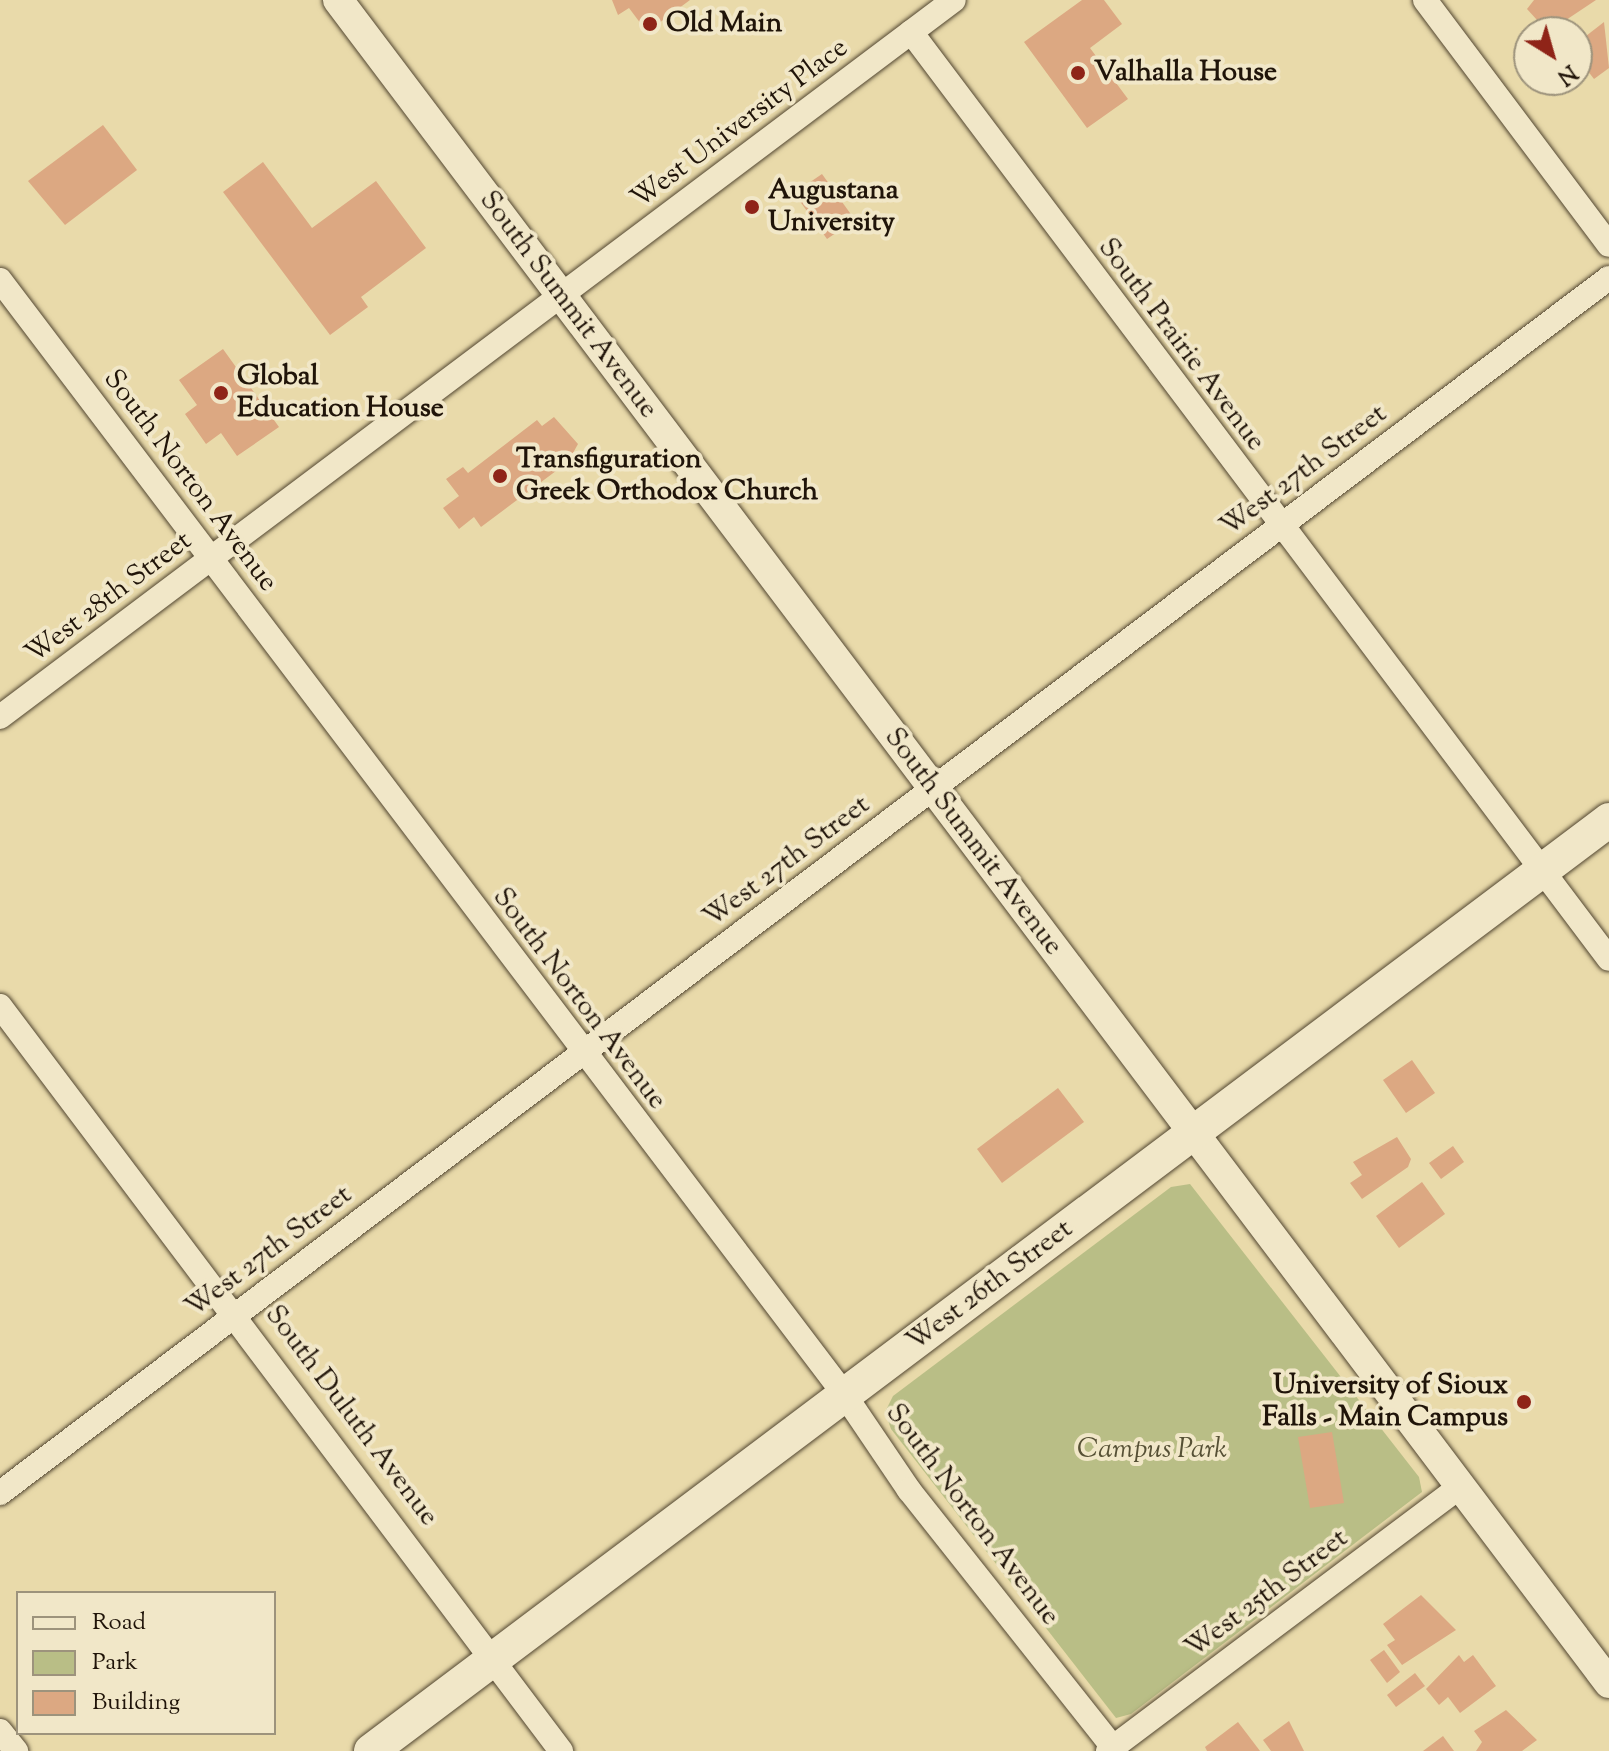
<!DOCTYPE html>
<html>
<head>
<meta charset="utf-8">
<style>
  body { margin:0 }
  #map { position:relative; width:1609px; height:1751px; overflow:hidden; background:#e9daaa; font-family:"Sorts Mill Goudy",serif }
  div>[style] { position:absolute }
  .green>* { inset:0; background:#b9be86 }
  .building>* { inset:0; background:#dca882 }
  .roads { filter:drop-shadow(0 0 2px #524631) drop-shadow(0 0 2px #524631) }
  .minor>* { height:24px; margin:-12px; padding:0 12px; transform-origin:12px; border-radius:12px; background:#f1e7c8 }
  .tertiary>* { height:30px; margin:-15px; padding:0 15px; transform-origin:15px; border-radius:15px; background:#f1e7c8 }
  .secondary>* { height:34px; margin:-17px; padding:0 17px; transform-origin:17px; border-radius:17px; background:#f1e7c8 }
  .dots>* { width:22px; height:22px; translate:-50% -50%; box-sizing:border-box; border:4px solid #f1e7c8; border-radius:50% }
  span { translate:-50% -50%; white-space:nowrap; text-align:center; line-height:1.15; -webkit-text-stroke:8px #f1e7c8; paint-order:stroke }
  .poi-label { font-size:28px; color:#201409; font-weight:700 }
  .left { translate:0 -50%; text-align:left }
  .right { translate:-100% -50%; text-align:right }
  .street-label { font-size:28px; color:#201409 }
  .park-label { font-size:28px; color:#565035; font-style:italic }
  .legend { position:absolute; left:16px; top:1591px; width:260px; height:144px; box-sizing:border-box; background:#f1e7c8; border:2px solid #9d937c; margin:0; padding:10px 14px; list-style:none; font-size:24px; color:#201409 }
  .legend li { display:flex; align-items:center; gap:16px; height:40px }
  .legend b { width:40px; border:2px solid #9d937c }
  .north { position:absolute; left:1513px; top:16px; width:80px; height:80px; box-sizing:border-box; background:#f1e7c8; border:2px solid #9d937c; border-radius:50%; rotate:143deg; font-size:22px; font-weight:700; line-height:32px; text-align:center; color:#201409 }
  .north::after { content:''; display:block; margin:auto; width:28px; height:36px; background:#8f2418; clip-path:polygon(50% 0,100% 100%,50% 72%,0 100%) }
</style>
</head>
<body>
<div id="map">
  <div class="green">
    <i style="clip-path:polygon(1190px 1184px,1419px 1477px,1422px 1492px,1131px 1714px,1116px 1718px,891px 1429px,885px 1412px,893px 1396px,1171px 1187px)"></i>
  </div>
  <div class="building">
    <i style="clip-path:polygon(612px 0,690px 0,647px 32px,629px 8px,618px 15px)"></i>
    <i style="clip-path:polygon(1082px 0,1104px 0,1122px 24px,1090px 48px,1128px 99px,1087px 128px,1024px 42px)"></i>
    <i style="clip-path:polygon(1534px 0,1596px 0,1548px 32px,1527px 9px)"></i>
    <i style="clip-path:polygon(1604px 22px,1609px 68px,1594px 79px,1577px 57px,1577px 43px)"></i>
    <i style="clip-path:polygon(103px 125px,137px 170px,65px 225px,28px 181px)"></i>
    <i style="clip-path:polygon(263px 162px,312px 228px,376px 181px,426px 248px,361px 297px,368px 307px,330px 335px,223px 192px)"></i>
    <i style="clip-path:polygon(822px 174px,855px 220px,827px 239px,794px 193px)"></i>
    <i style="clip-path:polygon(223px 349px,279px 427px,237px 456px,221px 433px,206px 444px,185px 414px,197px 405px,179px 380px)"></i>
    <i style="clip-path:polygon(554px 417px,578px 444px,568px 462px,481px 527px,474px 517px,459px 529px,443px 508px,459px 496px,446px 479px,463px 467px,468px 473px,537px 420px,542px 426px)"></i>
    <i style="clip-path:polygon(1412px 1060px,1435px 1093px,1406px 1113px,1383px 1080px)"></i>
    <i style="clip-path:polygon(1058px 1088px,1084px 1122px,1002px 1183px,977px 1149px)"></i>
    <i style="clip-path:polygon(1397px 1137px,1411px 1159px,1408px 1167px,1362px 1199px,1350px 1183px,1362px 1175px,1353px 1162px)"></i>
    <i style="clip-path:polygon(1453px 1146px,1464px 1162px,1441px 1179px,1429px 1163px)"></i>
    <i style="clip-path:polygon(1422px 1182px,1445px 1214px,1399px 1248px,1376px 1216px)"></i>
    <i style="clip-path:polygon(1332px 1432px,1344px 1503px,1310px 1508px,1298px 1437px)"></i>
    <i style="clip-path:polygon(1421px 1595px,1456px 1630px,1402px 1665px,1387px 1645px,1395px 1640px,1383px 1624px)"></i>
    <i style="clip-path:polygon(1384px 1650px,1400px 1672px,1387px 1683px,1370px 1660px)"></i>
    <i style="clip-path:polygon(1459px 1655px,1464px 1662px,1473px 1655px,1496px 1686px,1460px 1713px,1448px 1697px,1439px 1705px,1426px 1689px)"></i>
    <i style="clip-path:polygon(1415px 1673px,1425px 1686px,1396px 1707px,1387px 1695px)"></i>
    <i style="clip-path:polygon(1506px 1710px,1537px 1740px,1522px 1751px,1476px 1751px,1482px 1742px,1474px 1731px)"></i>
    <i style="clip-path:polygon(1289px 1721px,1304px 1751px,1271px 1751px,1263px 1740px)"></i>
    <i style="clip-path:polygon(1238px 1722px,1260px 1751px,1207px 1751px,1205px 1747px)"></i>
    <i style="clip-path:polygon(1443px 1736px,1454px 1751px,1423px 1751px)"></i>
  </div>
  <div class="roads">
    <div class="minor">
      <i style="left:1425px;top:0;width:306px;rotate:53.1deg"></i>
      <i style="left:911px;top:32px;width:1160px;rotate:53.02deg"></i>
      <i style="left:0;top:280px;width:1398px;rotate:52.85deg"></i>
      <i style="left:844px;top:1394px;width:116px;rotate:55.9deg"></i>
      <i style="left:909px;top:1490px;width:333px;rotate:51.6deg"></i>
      <i style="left:0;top:717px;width:1193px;rotate:-36.93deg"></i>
      <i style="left:0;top:1006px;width:933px;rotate:53.02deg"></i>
      <i style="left:0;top:1493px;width:2016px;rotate:-37.06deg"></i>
      <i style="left:0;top:1731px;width:26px;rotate:51deg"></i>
      <i style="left:1108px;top:1751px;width:441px;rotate:-36.9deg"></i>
    </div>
    <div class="tertiary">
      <i style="left:338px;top:0;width:2109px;rotate:52.94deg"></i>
    </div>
    <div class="secondary">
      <i style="left:371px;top:1751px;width:1549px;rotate:-36.94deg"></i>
    </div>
  </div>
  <div class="dots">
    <i style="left:650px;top:24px;background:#8f2418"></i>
    <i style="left:1078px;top:73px;background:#8f2418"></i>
    <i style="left:752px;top:207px;background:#8f2418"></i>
    <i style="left:221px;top:393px;background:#8f2418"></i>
    <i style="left:500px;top:476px;background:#8f2418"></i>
    <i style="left:1524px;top:1402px;background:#8f2418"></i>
  </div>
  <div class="poi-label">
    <span class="left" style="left:666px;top:24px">Old Main</span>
    <span class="left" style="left:1094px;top:73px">Valhalla House</span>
    <span class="left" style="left:768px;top:207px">Augustana<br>University</span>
    <span class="left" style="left:237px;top:393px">Global<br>Education House</span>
    <span class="left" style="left:516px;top:476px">Transfiguration<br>Greek Orthodox Church</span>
    <span class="right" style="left:1508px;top:1402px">University of Sioux<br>Falls - Main Campus</span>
  </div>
  <div class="street-label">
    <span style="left:740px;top:124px;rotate:-37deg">West University Place</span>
    <span style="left:568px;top:305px;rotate:53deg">South Summit Avenue</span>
    <span style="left:1181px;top:345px;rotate:53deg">South Prairie Avenue</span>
    <span style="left:1304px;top:471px;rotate:-37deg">West 27th Street</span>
    <span style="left:190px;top:481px;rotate:53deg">South Norton Avenue</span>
    <span style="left:109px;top:598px;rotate:-37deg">West 28th Street</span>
    <span style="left:973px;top:842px;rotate:53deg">South Summit Avenue</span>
    <span style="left:787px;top:862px;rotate:-37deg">West 27th Street</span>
    <span style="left:579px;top:999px;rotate:53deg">South Norton Avenue</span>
    <span style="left:269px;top:1252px;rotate:-37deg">West 27th Street</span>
    <span style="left:990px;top:1286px;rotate:-37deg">West 26th Street</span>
    <span style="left:351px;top:1416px;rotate:53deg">South Duluth Avenue</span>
    <span style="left:972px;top:1515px;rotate:53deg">South Norton Avenue</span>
    <span style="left:1267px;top:1594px;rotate:-37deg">West 25th Street</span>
  </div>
  <div class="park-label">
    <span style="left:1152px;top:1450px">Campus Park</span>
  </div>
  <ul class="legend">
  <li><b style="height:10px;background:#f1e7c8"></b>Road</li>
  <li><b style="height:22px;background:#b9be86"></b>Park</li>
  <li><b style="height:22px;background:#dca882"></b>Building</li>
  </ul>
  <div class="north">N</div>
</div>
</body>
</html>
